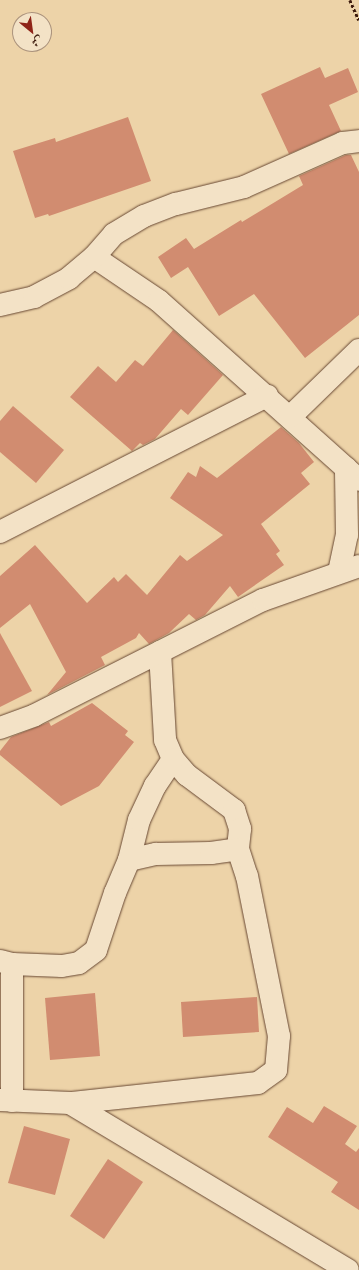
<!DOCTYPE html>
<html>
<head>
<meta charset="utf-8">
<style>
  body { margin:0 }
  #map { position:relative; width:359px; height:1270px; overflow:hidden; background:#edd3a8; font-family:"Gentium Book Plus",Amiri,serif }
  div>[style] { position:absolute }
  .building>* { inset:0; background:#d18c70 }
  .path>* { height:2.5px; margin-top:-1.25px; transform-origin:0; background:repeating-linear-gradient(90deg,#3c1a0c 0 3px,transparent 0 5px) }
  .roads { filter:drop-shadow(0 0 1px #684833) drop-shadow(0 0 1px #684833) }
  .minor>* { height:22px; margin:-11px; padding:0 11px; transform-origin:11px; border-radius:11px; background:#f3e2c6 }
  span { translate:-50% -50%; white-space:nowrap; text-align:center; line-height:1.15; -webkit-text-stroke:4px #f3e2c6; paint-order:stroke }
  .north { position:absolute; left:12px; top:12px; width:40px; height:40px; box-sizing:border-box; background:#f3e2c6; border:1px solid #aa927c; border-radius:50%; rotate:151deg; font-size:11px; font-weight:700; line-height:16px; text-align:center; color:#3c1a0c }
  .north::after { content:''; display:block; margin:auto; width:14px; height:18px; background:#8f2418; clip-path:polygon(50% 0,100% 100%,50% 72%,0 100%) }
</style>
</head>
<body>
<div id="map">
  <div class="building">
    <i style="clip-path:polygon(320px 67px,325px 78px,348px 68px,358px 92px,329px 105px,341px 131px,289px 154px,261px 94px)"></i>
    <i style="clip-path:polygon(128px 117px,151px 181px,49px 216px,48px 214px,35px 218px,13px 151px,55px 138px,56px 142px)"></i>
    <i style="clip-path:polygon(346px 155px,351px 155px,359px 172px,359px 315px,305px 358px,254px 294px,219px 316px,188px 267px,171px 278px,158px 257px,186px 238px,194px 249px,241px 220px,242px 222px,303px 185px,299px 176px)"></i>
    <i style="clip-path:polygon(173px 330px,223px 375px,188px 415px,181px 409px,155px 439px,143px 445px,140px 443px,132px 451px,70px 397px,98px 366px,116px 382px,135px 360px,143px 366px)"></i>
    <i style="clip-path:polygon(13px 406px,64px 450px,36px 483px,0 452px,0 421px)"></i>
    <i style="clip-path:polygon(281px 427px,299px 443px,314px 462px,301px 473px,310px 484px,261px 524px,280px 551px,276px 554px,284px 565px,238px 597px,230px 586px,205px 615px,196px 620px,189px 614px,169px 633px,149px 644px,139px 633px,136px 638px,101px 657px,105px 665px,47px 695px,66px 672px,30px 604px,0 628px,0 576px,35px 545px,87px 603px,114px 577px,118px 582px,126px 574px,147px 595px,180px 555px,187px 561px,223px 535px,170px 498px,188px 472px,196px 477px,200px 466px,217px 478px)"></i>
    <i style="clip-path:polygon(0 633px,32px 691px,0 707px)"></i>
    <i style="clip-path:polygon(92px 703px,128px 731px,125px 735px,134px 742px,99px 786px,61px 806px,0 755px,0 751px,11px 737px,49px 722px,51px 726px)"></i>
    <i style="clip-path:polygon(95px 993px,100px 1056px,50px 1060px,45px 998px)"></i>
    <i style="clip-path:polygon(257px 997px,259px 1032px,183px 1037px,181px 1002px)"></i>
    <i style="clip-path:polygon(324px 1106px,357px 1126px,345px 1144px,356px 1152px,359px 1148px,359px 1210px,331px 1192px,338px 1182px,268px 1137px,287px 1107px,313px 1123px)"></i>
    <i style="clip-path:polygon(24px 1126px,70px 1139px,55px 1195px,8px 1183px)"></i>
    <i style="clip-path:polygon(108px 1159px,143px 1182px,104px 1239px,70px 1216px)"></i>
  </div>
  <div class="path">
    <i style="left:350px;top:0;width:22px;rotate:66deg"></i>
  </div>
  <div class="roads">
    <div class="minor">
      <i style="left:94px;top:257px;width:78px;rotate:34.1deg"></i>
      <i style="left:159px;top:301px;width:268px;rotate:41.8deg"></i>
      <i style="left:0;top:305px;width:35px;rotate:-13deg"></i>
      <i style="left:34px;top:297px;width:40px;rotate:-28deg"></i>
      <i style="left:69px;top:278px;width:33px;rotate:-40deg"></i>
      <i style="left:94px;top:257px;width:30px;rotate:-49deg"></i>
      <i style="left:114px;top:234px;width:35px;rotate:-31deg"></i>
      <i style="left:144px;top:216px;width:34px;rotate:-21deg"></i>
      <i style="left:176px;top:204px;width:70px;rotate:-14deg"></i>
      <i style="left:244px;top:187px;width:108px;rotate:-24deg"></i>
      <i style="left:343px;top:143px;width:16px;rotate:-7deg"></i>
      <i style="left:290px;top:417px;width:96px;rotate:-44.2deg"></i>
      <i style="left:0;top:532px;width:300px;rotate:-27deg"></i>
      <i style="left:339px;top:572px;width:38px;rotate:-78deg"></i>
      <i style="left:347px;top:535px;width:67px;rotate:-90.9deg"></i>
      <i style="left:160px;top:652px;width:88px;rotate:86.7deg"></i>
      <i style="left:165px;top:740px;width:21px;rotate:67deg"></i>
      <i style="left:173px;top:759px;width:21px;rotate:49deg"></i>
      <i style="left:187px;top:775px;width:59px;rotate:36.7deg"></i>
      <i style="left:234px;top:810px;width:20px;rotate:72deg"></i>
      <i style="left:240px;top:829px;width:20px;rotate:96deg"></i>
      <i style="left:0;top:728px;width:37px;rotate:-20deg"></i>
      <i style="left:35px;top:715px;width:255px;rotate:-26.8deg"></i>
      <i style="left:263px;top:600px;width:102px;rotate:-19.5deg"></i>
      <i style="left:129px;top:860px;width:41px;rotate:-76deg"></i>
      <i style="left:139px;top:820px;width:38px;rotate:-65deg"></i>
      <i style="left:155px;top:786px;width:32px;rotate:-56deg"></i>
      <i style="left:0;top:961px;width:12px;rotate:14deg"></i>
      <i style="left:12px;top:964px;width:50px;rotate:2.3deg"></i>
      <i style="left:62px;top:966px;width:17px;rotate:-10deg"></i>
      <i style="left:79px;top:963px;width:21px;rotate:-37deg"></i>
      <i style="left:96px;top:950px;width:60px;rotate:-71.6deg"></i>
      <i style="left:115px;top:893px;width:36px;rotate:-67deg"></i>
      <i style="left:129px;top:860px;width:28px;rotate:-13deg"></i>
      <i style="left:156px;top:854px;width:55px;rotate:-1deg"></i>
      <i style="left:211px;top:853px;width:27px;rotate:-8deg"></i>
      <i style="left:238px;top:849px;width:28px;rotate:72deg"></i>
      <i style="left:247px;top:876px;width:163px;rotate:78.7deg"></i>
      <i style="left:279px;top:1036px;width:34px;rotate:95deg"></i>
      <i style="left:276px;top:1070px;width:22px;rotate:144deg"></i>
      <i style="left:258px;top:1083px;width:189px;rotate:173.9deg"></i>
      <i style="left:70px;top:1103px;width:70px;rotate:-177.5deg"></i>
      <i style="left:12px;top:964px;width:137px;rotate:90deg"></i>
      <i style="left:70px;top:1103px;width:324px;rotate:31deg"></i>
    </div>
  </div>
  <div class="north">ش</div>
</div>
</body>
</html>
